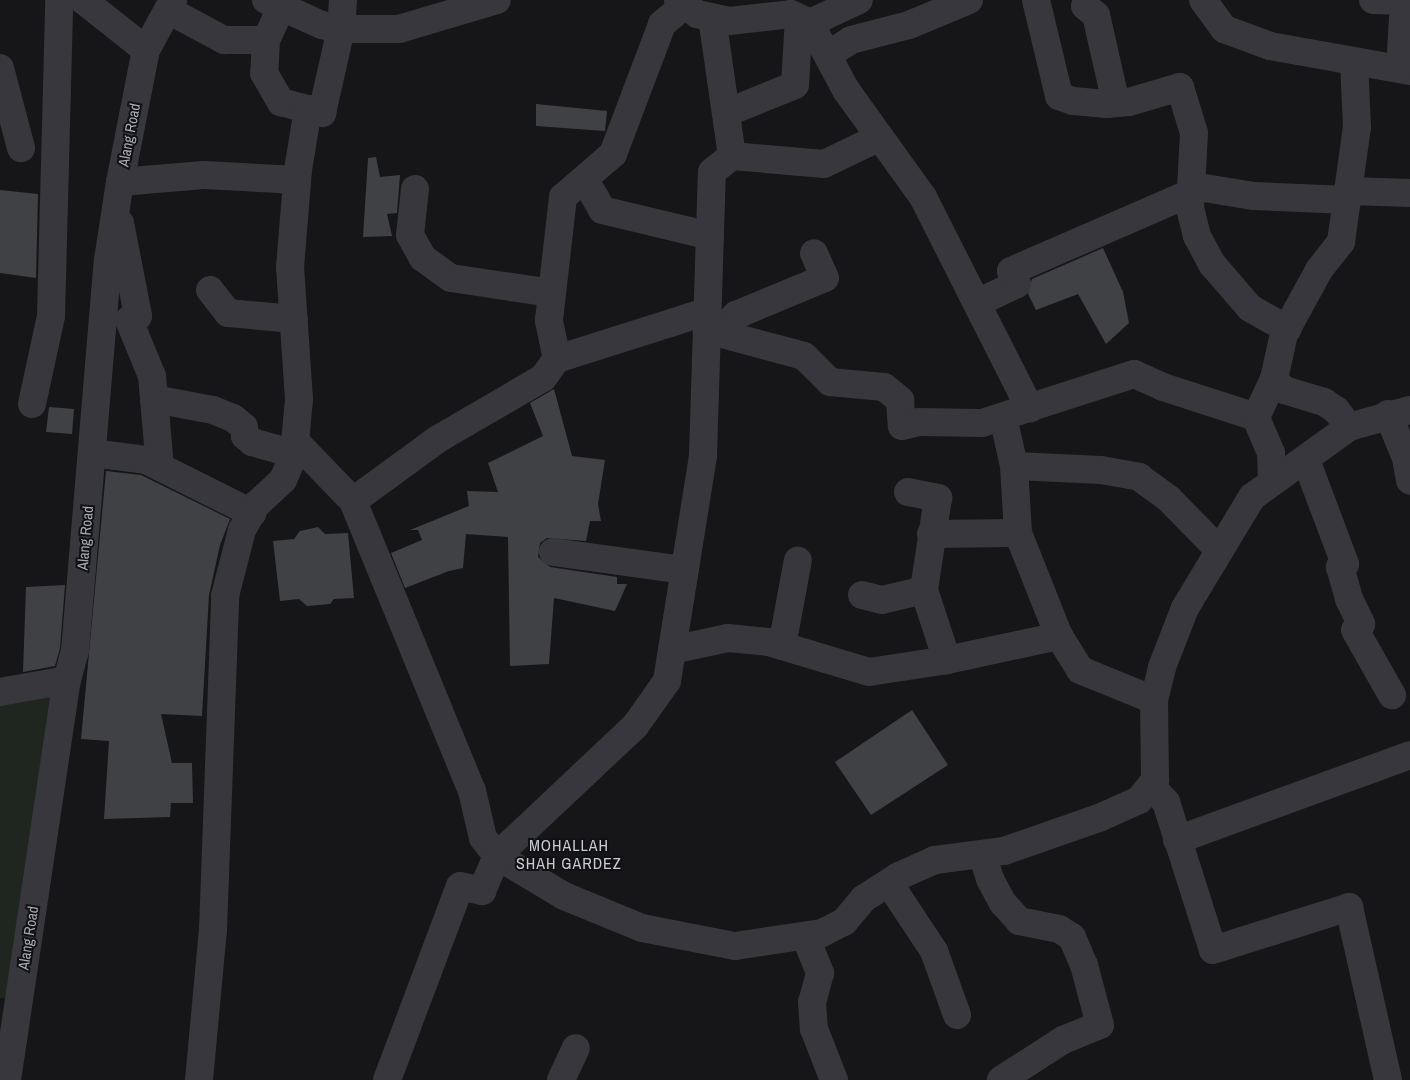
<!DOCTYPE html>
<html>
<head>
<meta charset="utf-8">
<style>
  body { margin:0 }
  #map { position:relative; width:1410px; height:1080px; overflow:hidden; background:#161618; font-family:"Archivo Narrow",sans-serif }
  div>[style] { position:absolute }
  .green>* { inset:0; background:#1e261f }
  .building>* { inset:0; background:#404145 }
  .minor>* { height:28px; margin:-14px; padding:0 14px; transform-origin:14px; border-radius:14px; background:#37373d }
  span { translate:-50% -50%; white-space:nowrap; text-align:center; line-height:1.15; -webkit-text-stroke:4px #111113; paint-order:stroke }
  .street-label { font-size:15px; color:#a8acb7 }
  .neighbourhood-label { font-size:16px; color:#c9cbd4; letter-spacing:1px }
</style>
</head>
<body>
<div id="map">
  <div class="green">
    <i style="clip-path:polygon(67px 680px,19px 999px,0 998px,0 693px)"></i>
  </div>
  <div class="building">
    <i style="clip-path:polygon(536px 104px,607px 111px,605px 131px,536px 126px)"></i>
    <i style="clip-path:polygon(376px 157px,380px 177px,400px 175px,397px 213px,387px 214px,392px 236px,363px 237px,368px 158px)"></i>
    <i style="clip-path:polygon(0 190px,38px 194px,36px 278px,0 273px)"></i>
    <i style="clip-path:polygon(1103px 248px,1123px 292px,1129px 323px,1106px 344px,1078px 294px,1036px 310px,1028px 294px,1032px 279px)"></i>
    <i style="clip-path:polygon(554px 389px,572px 456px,605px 460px,598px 504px,601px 521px,590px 521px,586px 541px,547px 538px,540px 543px,538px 557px,550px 567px,617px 577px,617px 584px,627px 584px,615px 611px,554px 598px,549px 664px,510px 666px,508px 537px,466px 534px,463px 568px,449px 571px,405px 588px,391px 553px,422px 540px,418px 530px,410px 530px,469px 506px,467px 491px,498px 492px,488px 463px,543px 436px,530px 403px)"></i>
    <i style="clip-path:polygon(49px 407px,74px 409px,72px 434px,46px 432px)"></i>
    <i style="clip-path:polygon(106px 471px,141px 475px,230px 519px,220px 545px,209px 595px,202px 716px,161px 714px,172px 763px,192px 763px,193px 803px,171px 803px,170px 817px,104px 819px,109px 741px,81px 739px)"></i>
    <i style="clip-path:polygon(318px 527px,325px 534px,348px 533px,354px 598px,334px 599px,330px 604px,307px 606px,299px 599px,280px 601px,273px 541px,294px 539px,300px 531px)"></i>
    <i style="clip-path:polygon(65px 585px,60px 648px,55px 666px,23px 672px,26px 587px)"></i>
    <i style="clip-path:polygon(912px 710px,948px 765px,871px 815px,835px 762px)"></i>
  </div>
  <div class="minor">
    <i style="left:83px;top:0;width:80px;rotate:38.4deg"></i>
    <i style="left:266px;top:0;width:61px;rotate:24.1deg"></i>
    <i style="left:322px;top:25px;width:19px;rotate:12deg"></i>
    <i style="left:341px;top:29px;width:58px"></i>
    <i style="left:399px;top:29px;width:102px;rotate:-16.5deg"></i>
    <i style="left:678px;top:0;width:24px;rotate:36deg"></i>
    <i style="left:697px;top:14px;width:33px;rotate:12deg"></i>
    <i style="left:729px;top:21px;width:62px;rotate:-6.4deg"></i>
    <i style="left:791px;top:14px;width:21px;rotate:25deg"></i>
    <i style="left:810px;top:23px;width:76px;rotate:61.8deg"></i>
    <i style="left:846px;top:90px;width:132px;rotate:54.3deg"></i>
    <i style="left:923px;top:197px;width:237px;rotate:63.2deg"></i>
    <i style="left:1036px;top:0;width:99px;rotate:76.5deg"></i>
    <i style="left:1059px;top:96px;width:15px;rotate:20deg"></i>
    <i style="left:1073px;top:101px;width:34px;rotate:5deg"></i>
    <i style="left:1107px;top:104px;width:22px;rotate:-5deg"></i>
    <i style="left:1129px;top:102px;width:53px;rotate:-16.4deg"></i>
    <i style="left:1180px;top:87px;width:48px;rotate:73.1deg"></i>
    <i style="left:1194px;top:133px;width:75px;rotate:93.1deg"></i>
    <i style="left:1190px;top:208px;width:29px;rotate:76deg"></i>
    <i style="left:1197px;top:236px;width:32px;rotate:62deg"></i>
    <i style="left:1212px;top:264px;width:58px;rotate:49.2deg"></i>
    <i style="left:1250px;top:308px;width:43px;rotate:29.6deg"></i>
    <i style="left:1203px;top:0;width:36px;rotate:54deg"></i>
    <i style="left:1224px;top:29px;width:49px;rotate:20.3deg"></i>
    <i style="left:1270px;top:46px;width:142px;rotate:10.1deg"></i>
    <i style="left:1373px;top:0;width:30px;rotate:2deg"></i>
    <i style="left:1085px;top:6px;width:14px;rotate:39deg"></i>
    <i style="left:1096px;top:15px;width:90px;rotate:77.2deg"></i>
    <i style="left:281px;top:8px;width:35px;rotate:115deg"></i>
    <i style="left:266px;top:40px;width:33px;rotate:93deg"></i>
    <i style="left:264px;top:73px;width:34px;rotate:60deg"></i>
    <i style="left:281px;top:102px;width:28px;rotate:15deg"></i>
    <i style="left:168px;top:10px;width:64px;rotate:28.2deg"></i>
    <i style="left:224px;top:40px;width:42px"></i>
    <i style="left:810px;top:23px;width:54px;rotate:-25.1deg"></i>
    <i style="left:829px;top:54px;width:26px;rotate:-32deg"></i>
    <i style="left:851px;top:40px;width:60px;rotate:-14.5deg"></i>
    <i style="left:909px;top:25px;width:65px;rotate:-22.6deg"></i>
    <i style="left:0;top:68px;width:83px;rotate:75.3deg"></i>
    <i style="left:1400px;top:69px;width:69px;rotate:-86.7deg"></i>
    <i style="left:726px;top:113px;width:74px;rotate:-22.1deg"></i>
    <i style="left:795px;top:85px;width:67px;rotate:-86.6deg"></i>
    <i style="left:732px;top:156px;width:92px;rotate:5deg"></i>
    <i style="left:824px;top:164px;width:62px;rotate:-25.7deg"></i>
    <i style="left:585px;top:180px;width:34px;rotate:60deg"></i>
    <i style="left:602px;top:210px;width:111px;rotate:13.5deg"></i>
    <i style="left:120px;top:182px;width:84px;rotate:-4.8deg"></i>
    <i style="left:204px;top:175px;width:93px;rotate:3.1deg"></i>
    <i style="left:1192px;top:186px;width:63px;rotate:9.2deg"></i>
    <i style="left:1254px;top:196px;width:94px;rotate:2.4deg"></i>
    <i style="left:415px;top:189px;width:46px;rotate:96.2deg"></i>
    <i style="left:410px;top:235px;width:26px;rotate:61deg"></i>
    <i style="left:423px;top:258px;width:34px;rotate:36deg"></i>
    <i style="left:451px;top:278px;width:101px;rotate:8.5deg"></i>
    <i style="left:1349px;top:191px;width:61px;rotate:1.9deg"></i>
    <i style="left:120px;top:223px;width:95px;rotate:79deg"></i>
    <i style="left:138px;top:316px;width:10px;rotate:156deg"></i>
    <i style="left:129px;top:320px;width:61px;rotate:67.7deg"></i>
    <i style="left:152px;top:376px;width:91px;rotate:85deg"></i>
    <i style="left:210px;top:290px;width:29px;rotate:52deg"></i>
    <i style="left:228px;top:313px;width:66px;rotate:5.2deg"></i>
    <i style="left:979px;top:302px;width:42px;rotate:-25.3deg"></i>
    <i style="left:1017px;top:284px;width:14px;rotate:-115deg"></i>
    <i style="left:1011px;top:271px;width:195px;rotate:-23.5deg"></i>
    <i style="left:707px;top:330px;width:100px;rotate:15deg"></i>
    <i style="left:804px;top:356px;width:37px;rotate:45deg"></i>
    <i style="left:830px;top:382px;width:54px;rotate:5.3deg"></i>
    <i style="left:884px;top:387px;width:21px;rotate:39deg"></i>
    <i style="left:900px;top:400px;width:26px;rotate:86deg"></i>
    <i style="left:902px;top:426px;width:17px;rotate:-13deg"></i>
    <i style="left:919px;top:422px;width:63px;rotate:0.9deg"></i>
    <i style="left:982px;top:423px;width:160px;rotate:-17.9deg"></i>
    <i style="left:1134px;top:374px;width:32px;rotate:24deg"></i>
    <i style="left:1163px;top:387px;width:98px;rotate:17.9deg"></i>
    <i style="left:719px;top:333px;width:25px;rotate:-47deg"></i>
    <i style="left:736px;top:315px;width:96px;rotate:-22.6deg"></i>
    <i style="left:825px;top:278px;width:27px;rotate:-114deg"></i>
    <i style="left:557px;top:359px;width:40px;rotate:-102deg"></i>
    <i style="left:549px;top:320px;width:124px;rotate:-83.5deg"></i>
    <i style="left:563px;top:197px;width:66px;rotate:-40.7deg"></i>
    <i style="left:613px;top:154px;width:139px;rotate:-69.3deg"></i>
    <i style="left:662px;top:24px;width:30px;rotate:-40deg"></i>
    <i style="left:154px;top:399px;width:60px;rotate:10.6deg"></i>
    <i style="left:213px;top:410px;width:22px;rotate:22deg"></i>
    <i style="left:233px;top:418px;width:14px;rotate:39deg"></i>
    <i style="left:244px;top:427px;width:9px;rotate:84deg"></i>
    <i style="left:245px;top:436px;width:9px;rotate:41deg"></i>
    <i style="left:252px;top:442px;width:44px;rotate:15.9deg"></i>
    <i style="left:32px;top:404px;width:90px;rotate:-77.8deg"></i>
    <i style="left:51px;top:316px;width:316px;rotate:-88.5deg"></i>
    <i style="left:1388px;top:414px;width:48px;rotate:67.8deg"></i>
    <i style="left:1406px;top:458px;width:23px;rotate:80deg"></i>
    <i style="left:1003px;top:417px;width:50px;rotate:77.3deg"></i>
    <i style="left:1014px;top:466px;width:67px;rotate:86.6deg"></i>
    <i style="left:1018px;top:533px;width:111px;rotate:68.3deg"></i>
    <i style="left:1059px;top:636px;width:40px;rotate:58deg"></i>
    <i style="left:1080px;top:670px;width:80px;rotate:22.1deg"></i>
    <i style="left:1349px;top:427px;width:21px;rotate:-127deg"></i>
    <i style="left:1336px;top:410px;width:14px;rotate:-146deg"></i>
    <i style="left:1324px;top:402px;width:42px;rotate:-163.3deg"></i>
    <i style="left:1284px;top:390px;width:15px;rotate:-132deg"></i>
    <i style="left:1274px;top:379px;width:46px;rotate:-77.5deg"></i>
    <i style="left:1284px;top:334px;width:73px;rotate:-61.3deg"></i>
    <i style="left:1319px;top:270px;width:36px;rotate:-52deg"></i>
    <i style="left:1341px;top:242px;width:116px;rotate:-82.1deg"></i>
    <i style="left:1357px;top:127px;width:65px;rotate:-92.6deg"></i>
    <i style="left:295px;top:441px;width:83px;rotate:46deg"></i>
    <i style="left:353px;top:501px;width:313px;rotate:67.7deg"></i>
    <i style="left:472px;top:791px;width:48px;rotate:76.8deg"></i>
    <i style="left:483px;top:838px;width:23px;rotate:52deg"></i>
    <i style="left:497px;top:856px;width:78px;rotate:30.8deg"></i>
    <i style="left:564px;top:896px;width:84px;rotate:22.3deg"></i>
    <i style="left:642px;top:928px;width:95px;rotate:11deg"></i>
    <i style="left:735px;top:946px;width:88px;rotate:-8.5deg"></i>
    <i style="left:822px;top:933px;width:25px;rotate:-27deg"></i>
    <i style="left:844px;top:922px;width:30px;rotate:-50deg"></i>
    <i style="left:863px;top:899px;width:43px;rotate:-32.6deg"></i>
    <i style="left:899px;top:876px;width:39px;rotate:-24deg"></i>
    <i style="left:935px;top:860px;width:70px;rotate:-7.4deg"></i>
    <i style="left:1004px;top:851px;width:101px;rotate:-19.2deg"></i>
    <i style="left:1099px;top:818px;width:44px;rotate:-24.2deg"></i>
    <i style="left:1139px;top:800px;width:26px;rotate:-51deg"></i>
    <i style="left:1155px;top:780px;width:80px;rotate:-90.7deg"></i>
    <i style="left:1154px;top:700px;width:34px;rotate:-76deg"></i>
    <i style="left:1162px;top:667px;width:63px;rotate:-68.7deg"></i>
    <i style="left:1185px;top:608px;width:130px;rotate:-58.9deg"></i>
    <i style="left:1252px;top:497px;width:120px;rotate:-35.8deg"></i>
    <i style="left:1349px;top:427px;width:63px;rotate:-15.6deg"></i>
    <i style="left:92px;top:453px;width:54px;rotate:7.4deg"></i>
    <i style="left:146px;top:460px;width:119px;rotate:26.6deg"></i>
    <i style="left:1306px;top:460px;width:111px;rotate:69.4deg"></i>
    <i style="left:1345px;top:564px;width:6px;rotate:149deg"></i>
    <i style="left:1340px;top:567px;width:33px;rotate:74deg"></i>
    <i style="left:1349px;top:599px;width:28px;rotate:64deg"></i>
    <i style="left:1361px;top:624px;width:8px;rotate:135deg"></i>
    <i style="left:1355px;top:630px;width:75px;rotate:60.4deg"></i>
    <i style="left:1014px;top:466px;width:87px;rotate:2.6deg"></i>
    <i style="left:1101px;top:470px;width:39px;rotate:10deg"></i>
    <i style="left:1139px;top:477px;width:37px;rotate:36deg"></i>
    <i style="left:1169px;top:499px;width:70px;rotate:45.6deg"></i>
    <i style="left:1272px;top:481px;width:28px;rotate:-92deg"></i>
    <i style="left:1271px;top:453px;width:39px;rotate:-113deg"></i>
    <i style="left:1256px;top:417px;width:42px;rotate:-64.7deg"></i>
    <i style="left:908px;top:492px;width:31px;rotate:11deg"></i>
    <i style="left:938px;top:498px;width:93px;rotate:98.7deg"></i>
    <i style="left:924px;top:590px;width:74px;rotate:71.8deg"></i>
    <i style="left:353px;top:501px;width:105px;rotate:-36.1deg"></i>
    <i style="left:438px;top:439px;width:121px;rotate:-30.2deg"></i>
    <i style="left:543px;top:378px;width:24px;rotate:-54deg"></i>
    <i style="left:557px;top:359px;width:158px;rotate:-17.6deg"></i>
    <i style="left:931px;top:534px;width:87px;rotate:-0.7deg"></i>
    <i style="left:553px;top:552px;width:133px;rotate:7.8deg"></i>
    <i style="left:862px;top:595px;width:21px;rotate:14deg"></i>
    <i style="left:882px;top:600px;width:43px;rotate:-13.4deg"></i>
    <i style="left:782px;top:646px;width:87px;rotate:-79.5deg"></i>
    <i style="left:672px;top:650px;width:57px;rotate:-12.1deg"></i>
    <i style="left:728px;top:638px;width:41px;rotate:5.6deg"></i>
    <i style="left:769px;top:642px;width:104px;rotate:16.7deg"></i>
    <i style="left:869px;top:672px;width:79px;rotate:-8.7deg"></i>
    <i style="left:947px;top:660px;width:115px;rotate:-12.1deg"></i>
    <i style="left:0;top:692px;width:68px;rotate:-10.2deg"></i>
    <i style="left:1151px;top:786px;width:22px;rotate:47deg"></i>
    <i style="left:1166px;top:802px;width:155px;rotate:72.4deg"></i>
    <i style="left:1213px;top:950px;width:143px;rotate:-17.5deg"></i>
    <i style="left:1349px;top:907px;width:177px;rotate:77.3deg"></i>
    <i style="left:1177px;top:840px;width:248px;rotate:-20deg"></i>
    <i style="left:982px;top:854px;width:26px;rotate:72deg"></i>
    <i style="left:990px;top:879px;width:27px;rotate:62deg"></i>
    <i style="left:1003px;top:903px;width:24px;rotate:48deg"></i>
    <i style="left:1019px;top:921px;width:41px;rotate:11.3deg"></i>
    <i style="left:1059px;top:929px;width:15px;rotate:32deg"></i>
    <i style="left:1072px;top:937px;width:30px;rotate:67deg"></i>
    <i style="left:1084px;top:965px;width:62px;rotate:75.1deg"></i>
    <i style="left:1100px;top:1025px;width:40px;rotate:158deg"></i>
    <i style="left:1063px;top:1040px;width:74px;rotate:147.2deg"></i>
    <i style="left:889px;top:883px;width:82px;rotate:56.5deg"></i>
    <i style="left:934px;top:951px;width:68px;rotate:70.2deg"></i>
    <i style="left:806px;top:938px;width:38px;rotate:68deg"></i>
    <i style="left:820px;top:973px;width:30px;rotate:105deg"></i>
    <i style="left:812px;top:1002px;width:27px;rotate:86deg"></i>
    <i style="left:814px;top:1029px;width:55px;rotate:68.6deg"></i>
    <i style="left:7px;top:1080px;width:404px;rotate:-81.5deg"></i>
    <i style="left:67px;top:680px;width:30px;rotate:-75deg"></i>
    <i style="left:75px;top:651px;width:392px;rotate:-85.2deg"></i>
    <i style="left:108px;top:260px;width:79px;rotate:-81.3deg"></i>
    <i style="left:120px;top:182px;width:135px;rotate:-78.9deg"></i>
    <i style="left:146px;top:50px;width:57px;rotate:-61.6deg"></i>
    <i style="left:199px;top:1080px;width:151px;rotate:-84.7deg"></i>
    <i style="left:213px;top:930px;width:334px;rotate:-87.9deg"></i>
    <i style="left:225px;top:596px;width:68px;rotate:-75.6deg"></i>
    <i style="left:242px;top:530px;width:29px;rotate:-61deg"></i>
    <i style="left:256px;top:505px;width:37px;rotate:-43deg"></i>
    <i style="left:283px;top:480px;width:28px;rotate:-67deg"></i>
    <i style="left:294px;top:454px;width:55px;rotate:-84.8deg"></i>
    <i style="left:299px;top:399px;width:132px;rotate:-93.9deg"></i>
    <i style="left:290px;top:267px;width:97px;rotate:-85.3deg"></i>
    <i style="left:298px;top:170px;width:62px;rotate:-80.7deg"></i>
    <i style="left:308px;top:109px;width:15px;rotate:16deg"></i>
    <i style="left:322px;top:113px;width:86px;rotate:-77.3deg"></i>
    <i style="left:341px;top:29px;width:29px;rotate:-86deg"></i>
    <i style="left:387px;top:1080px;width:207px;rotate:-69.4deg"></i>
    <i style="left:460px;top:886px;width:23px;rotate:13deg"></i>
    <i style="left:482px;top:891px;width:38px;rotate:-67deg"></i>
    <i style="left:497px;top:856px;width:190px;rotate:-43.3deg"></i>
    <i style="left:635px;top:726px;width:55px;rotate:-54.6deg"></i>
    <i style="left:667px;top:681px;width:229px;rotate:-80.9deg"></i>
    <i style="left:703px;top:455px;width:283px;rotate:-88.2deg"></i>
    <i style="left:712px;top:172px;width:26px;rotate:-39deg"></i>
    <i style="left:732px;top:156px;width:140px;rotate:-98.2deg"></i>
    <i style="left:561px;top:1080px;width:35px;rotate:-65deg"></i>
  </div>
  <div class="street-label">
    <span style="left:129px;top:135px;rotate:-79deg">Alang Road</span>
    <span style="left:85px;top:538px;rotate:-85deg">Alang Road</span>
    <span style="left:28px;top:938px;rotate:-81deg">Alang Road</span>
  </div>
  <div class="neighbourhood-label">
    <span style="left:569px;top:854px">MOHALLAH<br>SHAH GARDEZ</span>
  </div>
</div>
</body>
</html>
